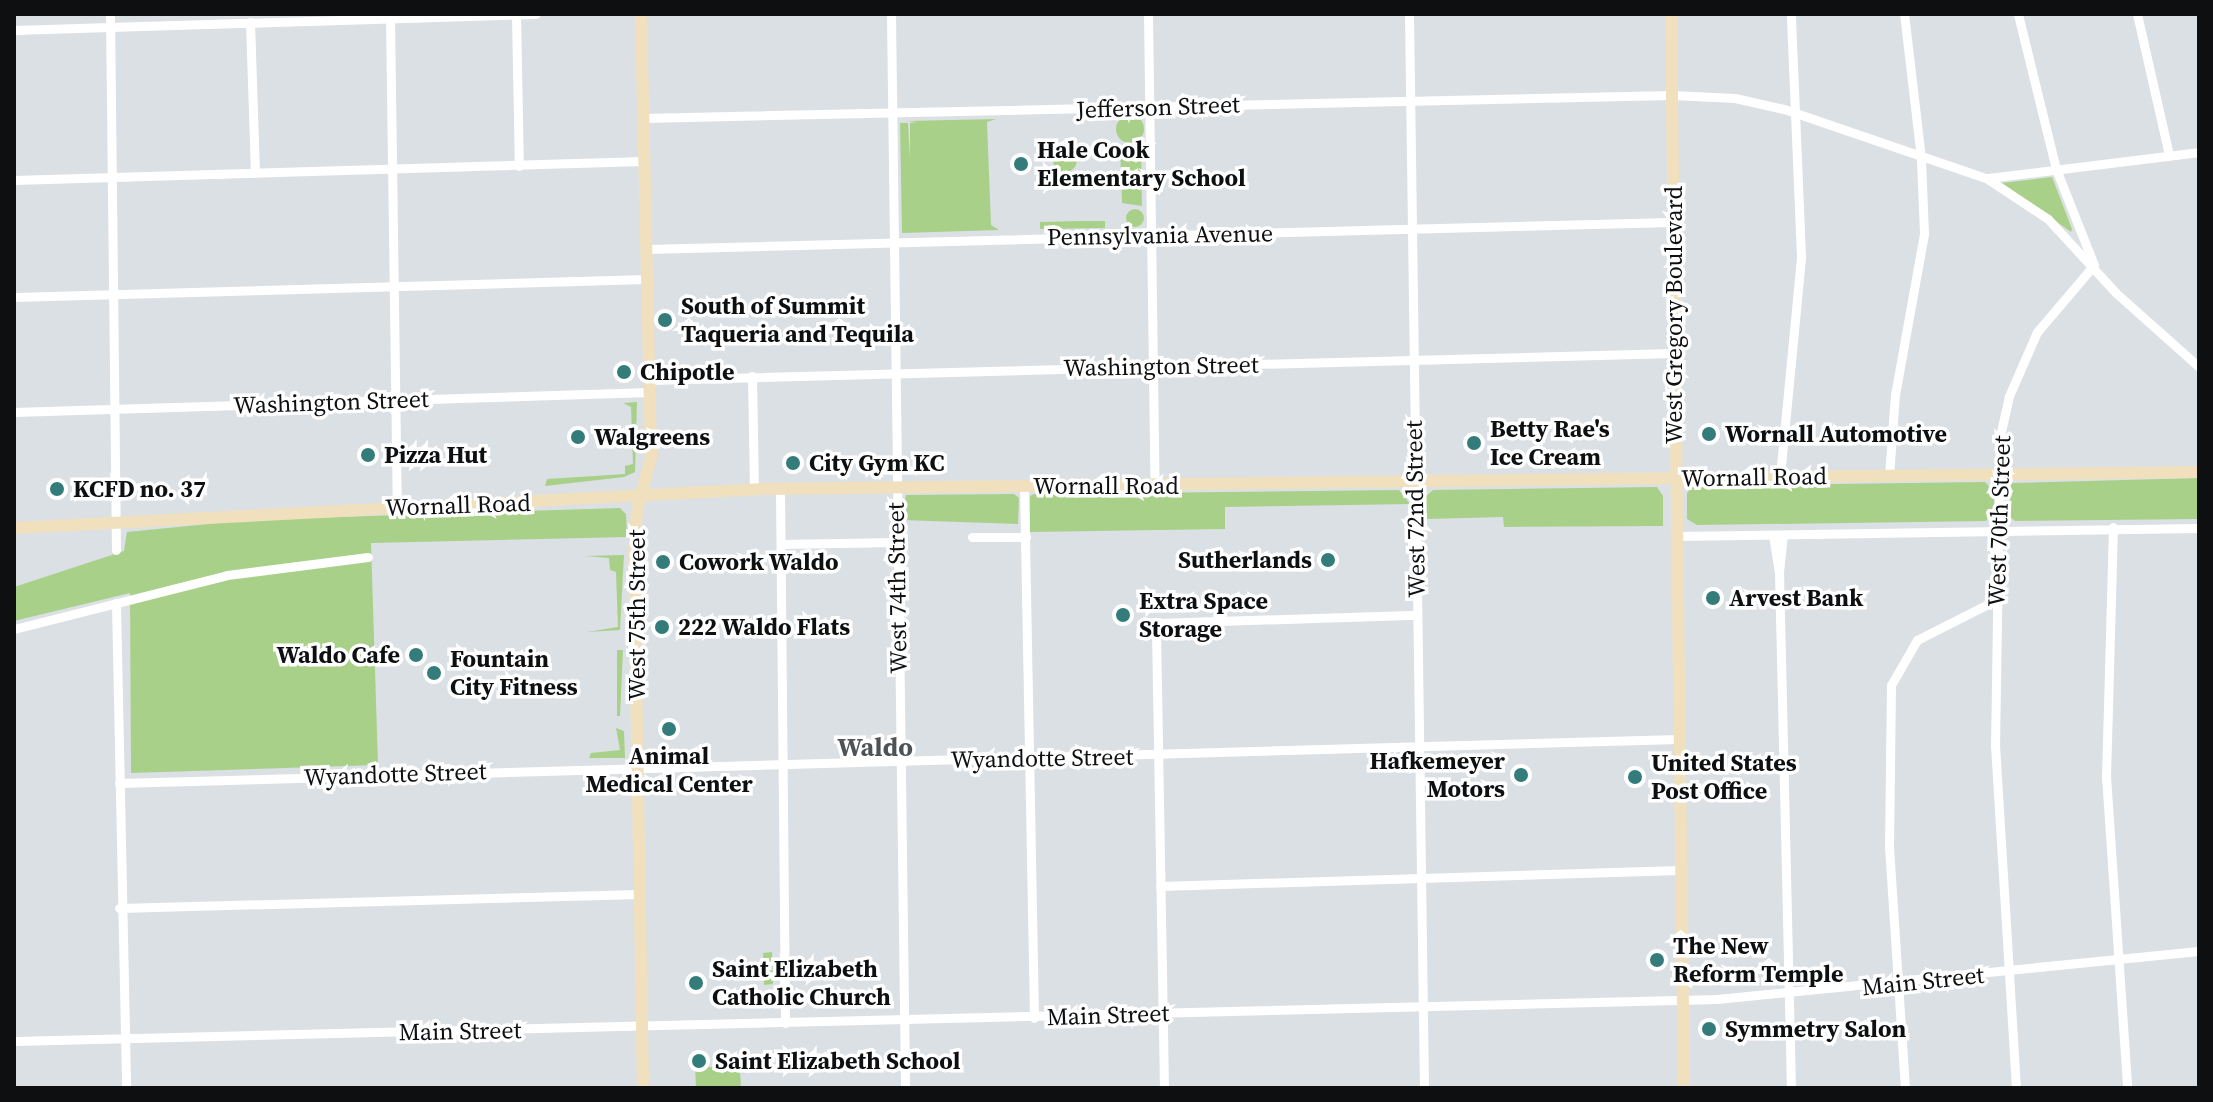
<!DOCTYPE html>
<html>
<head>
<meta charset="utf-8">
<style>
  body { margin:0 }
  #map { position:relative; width:2213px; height:1102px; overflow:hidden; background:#dbe0e5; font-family:"Source Serif 4",serif }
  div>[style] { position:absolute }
  .green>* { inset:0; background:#a8d089 }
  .round { border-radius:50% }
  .street>* { height:9px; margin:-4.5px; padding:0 4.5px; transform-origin:4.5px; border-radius:4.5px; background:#fff }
  .secondary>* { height:12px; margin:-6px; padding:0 6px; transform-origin:6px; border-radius:6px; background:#f1e0bd }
  .dots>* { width:22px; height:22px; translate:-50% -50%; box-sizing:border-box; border:4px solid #fff; border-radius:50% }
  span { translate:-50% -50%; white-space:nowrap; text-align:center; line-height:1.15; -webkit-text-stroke:7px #fff; paint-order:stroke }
  .street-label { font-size:24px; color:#0d0f11 }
  .poi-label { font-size:24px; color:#0d0f11; font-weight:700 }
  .left { translate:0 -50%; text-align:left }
  .right { translate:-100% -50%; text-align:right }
  .neighbourhood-label { font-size:26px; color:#4d5256; font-weight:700 }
  .frame { position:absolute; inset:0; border:16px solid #0d0f11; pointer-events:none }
</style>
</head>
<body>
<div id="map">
  <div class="green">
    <i class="round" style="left:1116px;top:115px;width:28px;height:28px"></i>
    <i style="clip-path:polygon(996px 119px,987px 122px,991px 225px,999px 230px,902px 233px,900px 123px,908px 123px,910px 159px,910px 123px,917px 122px,906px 121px)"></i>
    <i style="clip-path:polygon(1120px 146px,1141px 146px,1142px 206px,1122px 203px)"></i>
    <i class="round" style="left:1053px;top:148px;width:24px;height:24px"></i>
    <i style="clip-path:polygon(2052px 177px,2072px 229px,2071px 232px,2002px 183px)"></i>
    <i class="round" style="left:1126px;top:209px;width:18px;height:18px"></i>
    <i style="clip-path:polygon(1078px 221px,1105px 221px,1105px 228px,1040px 229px,1040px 222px)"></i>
    <i style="clip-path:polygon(637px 402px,635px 472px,624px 477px,545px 486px,547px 479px,625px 474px,625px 466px,633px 464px,631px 407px,623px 403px)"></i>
    <i style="clip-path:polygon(2199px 478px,2199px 519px,2015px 521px,2005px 513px,2004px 490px,2011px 483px)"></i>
    <i style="clip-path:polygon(1985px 482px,1994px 492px,1994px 514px,1986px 521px,1697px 525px,1687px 519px,1687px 493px,1693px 486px)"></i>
    <i style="clip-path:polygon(1657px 487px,1663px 496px,1663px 526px,1504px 527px,1503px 517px,1426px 519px,1425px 497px,1433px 490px)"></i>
    <i style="clip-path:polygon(1399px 490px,1410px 504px,1225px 507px,1225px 529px,1030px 532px,1030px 496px,1034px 494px)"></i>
    <i style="clip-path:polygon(1014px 494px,1019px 498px,1018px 524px,901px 520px,906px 495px)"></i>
    <i style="clip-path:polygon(620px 508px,626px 514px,627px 537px,371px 543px,378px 765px,131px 773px,130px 593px,14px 621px,14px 587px,124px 551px,127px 532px,249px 520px)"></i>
    <i style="clip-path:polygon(624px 555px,620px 630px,587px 632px,618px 627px,616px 572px,610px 570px,609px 558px,585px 556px)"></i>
    <i style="clip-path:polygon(617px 650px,623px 650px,620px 716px,617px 716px)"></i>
    <i style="clip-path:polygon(616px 728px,624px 731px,625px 758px,589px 758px,591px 753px,620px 750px)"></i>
    <i style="clip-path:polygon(772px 952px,773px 984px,764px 985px,763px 953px)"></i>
    <i style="clip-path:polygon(695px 1066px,740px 1069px,741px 1088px,696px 1088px)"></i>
  </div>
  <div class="street">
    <i style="left:110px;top:14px;width:536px;rotate:89.36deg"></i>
    <i style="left:891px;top:14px;width:1074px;rotate:89.25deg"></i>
    <i style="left:1148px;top:14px;width:472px;rotate:89.2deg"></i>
    <i style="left:1409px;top:14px;width:1074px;rotate:89.2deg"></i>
    <i style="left:2137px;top:14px;width:145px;rotate:77.2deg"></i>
    <i style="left:516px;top:15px;width:151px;rotate:88.9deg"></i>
    <i style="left:390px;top:18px;width:489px;rotate:89.2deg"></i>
    <i style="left:250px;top:22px;width:151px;rotate:88.1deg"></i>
    <i style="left:14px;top:30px;width:522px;rotate:-1.76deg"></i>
    <i style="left:643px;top:118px;width:1029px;rotate:-1.28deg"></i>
    <i style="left:1672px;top:95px;width:63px;rotate:2.7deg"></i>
    <i style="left:1735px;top:98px;width:50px;rotate:12.7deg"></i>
    <i style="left:1784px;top:109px;width:213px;rotate:18.9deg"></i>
    <i style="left:1986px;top:178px;width:74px;rotate:33.5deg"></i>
    <i style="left:2048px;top:219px;width:100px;rotate:47.4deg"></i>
    <i style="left:2116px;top:293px;width:111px;rotate:41.7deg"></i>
    <i style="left:1988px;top:178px;width:213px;rotate:-7deg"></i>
    <i style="left:14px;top:180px;width:630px;rotate:-1.73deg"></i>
    <i style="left:646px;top:249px;width:1027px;rotate:-1.51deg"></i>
    <i style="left:14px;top:297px;width:633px;rotate:-1.63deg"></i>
    <i style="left:752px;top:376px;width:114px;rotate:89deg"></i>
    <i style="left:649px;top:380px;width:1025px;rotate:-1.51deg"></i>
    <i style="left:14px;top:412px;width:635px;rotate:-1.8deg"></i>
    <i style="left:1780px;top:476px;width:221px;rotate:-84.5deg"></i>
    <i style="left:1801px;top:256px;width:242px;rotate:-92.4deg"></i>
    <i style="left:1889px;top:476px;width:81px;rotate:-85.8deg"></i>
    <i style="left:1895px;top:395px;width:164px;rotate:-79.8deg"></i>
    <i style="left:1924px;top:234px;width:76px;rotate:-92.3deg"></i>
    <i style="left:1921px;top:158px;width:145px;rotate:-96.7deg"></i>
    <i style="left:1024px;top:486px;width:532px;rotate:88.92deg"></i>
    <i style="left:780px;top:489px;width:534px;rotate:89.46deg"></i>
    <i style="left:2113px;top:527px;width:249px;rotate:91.6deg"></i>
    <i style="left:2106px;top:776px;width:313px;rotate:86.1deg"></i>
    <i style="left:1773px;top:535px;width:37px;rotate:81deg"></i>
    <i style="left:1779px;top:572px;width:516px;rotate:88.67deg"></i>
    <i style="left:1676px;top:536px;width:523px;rotate:-0.88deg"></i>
    <i style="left:972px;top:537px;width:54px"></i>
    <i style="left:781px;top:544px;width:115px;rotate:-1deg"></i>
    <i style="left:1779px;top:572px;width:37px;rotate:-84deg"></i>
    <i style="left:116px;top:603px;width:485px;rotate:88.8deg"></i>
    <i style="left:14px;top:629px;width:220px;rotate:-14.2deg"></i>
    <i style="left:227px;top:575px;width:142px;rotate:-7.3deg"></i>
    <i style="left:119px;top:783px;width:1560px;rotate:-1.62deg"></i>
    <i style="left:1160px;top:886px;width:520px;rotate:-1.76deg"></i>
    <i style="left:119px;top:908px;width:521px;rotate:-1.54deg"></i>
    <i style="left:14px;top:1041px;width:1704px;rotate:-1.41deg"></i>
    <i style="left:1717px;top:999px;width:484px;rotate:-5.7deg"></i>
    <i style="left:1164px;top:1088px;width:465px;rotate:-91deg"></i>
    <i style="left:1156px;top:623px;width:261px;rotate:-1.8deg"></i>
    <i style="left:1905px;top:1088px;width:241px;rotate:-93.8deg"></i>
    <i style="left:1889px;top:848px;width:163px;rotate:-89.3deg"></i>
    <i style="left:1891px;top:685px;width:52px;rotate:-60deg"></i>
    <i style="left:1917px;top:640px;width:89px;rotate:-26.9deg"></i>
    <i style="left:2016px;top:1088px;width:342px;rotate:-93.5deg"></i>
    <i style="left:1995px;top:747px;width:311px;rotate:-89.1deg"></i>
    <i style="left:2000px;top:436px;width:41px;rotate:-77.3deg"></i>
    <i style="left:2009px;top:396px;width:70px;rotate:-66.4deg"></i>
    <i style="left:2037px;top:332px;width:88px;rotate:-49.6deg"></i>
    <i style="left:2094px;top:265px;width:103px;rotate:-111.6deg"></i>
    <i style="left:2056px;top:169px;width:160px;rotate:-103.8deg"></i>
  </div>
  <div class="secondary">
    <i style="left:641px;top:14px;width:444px;rotate:88.7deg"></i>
    <i style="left:651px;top:458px;width:55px;rotate:104.8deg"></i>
    <i style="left:637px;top:511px;width:43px;rotate:94deg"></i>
    <i style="left:634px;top:554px;width:534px;rotate:89.03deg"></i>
    <i style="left:1671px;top:14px;width:1074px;rotate:89.31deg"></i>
    <i style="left:14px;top:528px;width:751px;rotate:-2.98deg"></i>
    <i style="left:764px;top:489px;width:1435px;rotate:-0.68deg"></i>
  </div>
  <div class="dots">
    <i style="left:1021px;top:164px;background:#337c7a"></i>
    <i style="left:665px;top:320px;background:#337c7a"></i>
    <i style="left:624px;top:372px;background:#337c7a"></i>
    <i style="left:1709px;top:434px;background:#337c7a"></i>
    <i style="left:578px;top:437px;background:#337c7a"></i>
    <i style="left:1474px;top:443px;background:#337c7a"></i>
    <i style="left:368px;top:455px;background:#337c7a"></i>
    <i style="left:793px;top:463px;background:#337c7a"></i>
    <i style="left:57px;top:489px;background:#337c7a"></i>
    <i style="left:1328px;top:560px;background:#337c7a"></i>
    <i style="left:663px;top:562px;background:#337c7a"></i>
    <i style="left:1713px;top:598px;background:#337c7a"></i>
    <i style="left:1123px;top:615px;background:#337c7a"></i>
    <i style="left:662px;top:627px;background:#337c7a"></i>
    <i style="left:416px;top:655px;background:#337c7a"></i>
    <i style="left:434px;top:673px;background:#337c7a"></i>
    <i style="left:669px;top:729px;background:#337c7a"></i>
    <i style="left:1521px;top:775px;background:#337c7a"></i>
    <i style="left:1635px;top:777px;background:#337c7a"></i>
    <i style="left:1657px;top:960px;background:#337c7a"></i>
    <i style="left:696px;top:983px;background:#337c7a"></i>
    <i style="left:1709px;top:1029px;background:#337c7a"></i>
    <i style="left:699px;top:1061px;background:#337c7a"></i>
  </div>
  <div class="street-label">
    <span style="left:1158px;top:107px;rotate:-2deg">Jefferson Street</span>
    <span style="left:1160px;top:235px;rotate:-1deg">Pennsylvania Avenue</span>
    <span style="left:1674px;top:315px;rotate:-90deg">West Gregory Boulevard</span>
    <span style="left:1161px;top:366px;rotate:-1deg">Washington Street</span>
    <span style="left:331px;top:402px;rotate:-2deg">Washington Street</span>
    <span style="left:1754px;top:477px;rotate:-1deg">Wornall Road</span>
    <span style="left:1106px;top:486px">Wornall Road</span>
    <span style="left:458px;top:505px;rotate:-2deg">Wornall Road</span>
    <span style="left:1415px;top:509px;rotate:-91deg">West 72nd Street</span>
    <span style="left:1999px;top:521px;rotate:-88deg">West 70th Street</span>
    <span style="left:897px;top:588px;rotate:-91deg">West 74th Street</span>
    <span style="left:637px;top:615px;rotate:-90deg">West 75th Street</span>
    <span style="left:1042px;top:758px;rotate:-1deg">Wyandotte Street</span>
    <span style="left:395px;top:774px;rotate:-2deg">Wyandotte Street</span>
    <span style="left:1923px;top:981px;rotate:-6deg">Main Street</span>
    <span style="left:1108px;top:1015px;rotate:-2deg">Main Street</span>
    <span style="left:460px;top:1031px;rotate:-1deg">Main Street</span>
  </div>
  <div class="poi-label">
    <span class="left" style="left:1037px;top:164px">Hale Cook<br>Elementary School</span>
    <span class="left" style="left:681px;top:320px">South of Summit<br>Taqueria and Tequila</span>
    <span class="left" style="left:640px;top:372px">Chipotle</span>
    <span class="left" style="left:1490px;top:443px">Betty Rae's<br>Ice Cream</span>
    <span class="left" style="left:1725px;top:434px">Wornall Automotive</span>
    <span class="left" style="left:594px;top:437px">Walgreens</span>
    <span class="left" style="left:384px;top:455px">Pizza Hut</span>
    <span class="left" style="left:809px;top:463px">City Gym KC</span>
    <span class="left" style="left:73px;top:489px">KCFD no. 37</span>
    <span class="right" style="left:1312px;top:560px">Sutherlands</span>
    <span class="left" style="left:679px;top:562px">Cowork Waldo</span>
    <span class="left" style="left:1729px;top:598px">Arvest Bank</span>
    <span class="left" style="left:1139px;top:615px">Extra Space<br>Storage</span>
    <span class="left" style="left:678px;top:627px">222 Waldo Flats</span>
    <span class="right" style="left:400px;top:655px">Waldo Cafe</span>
    <span class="left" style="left:450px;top:673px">Fountain<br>City Fitness</span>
    <span style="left:669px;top:770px">Animal<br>Medical Center</span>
    <span class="right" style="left:1505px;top:775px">Hafkemeyer<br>Motors</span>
    <span class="left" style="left:1651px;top:777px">United States<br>Post Office</span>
    <span class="left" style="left:1673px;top:960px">The New<br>Reform Temple</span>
    <span class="left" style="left:712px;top:983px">Saint Elizabeth<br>Catholic Church</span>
    <span class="left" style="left:1725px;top:1029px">Symmetry Salon</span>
    <span class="left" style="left:715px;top:1061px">Saint Elizabeth School</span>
  </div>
  <div class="neighbourhood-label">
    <span style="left:875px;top:748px">Waldo</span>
  </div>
  <div class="frame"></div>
</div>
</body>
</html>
